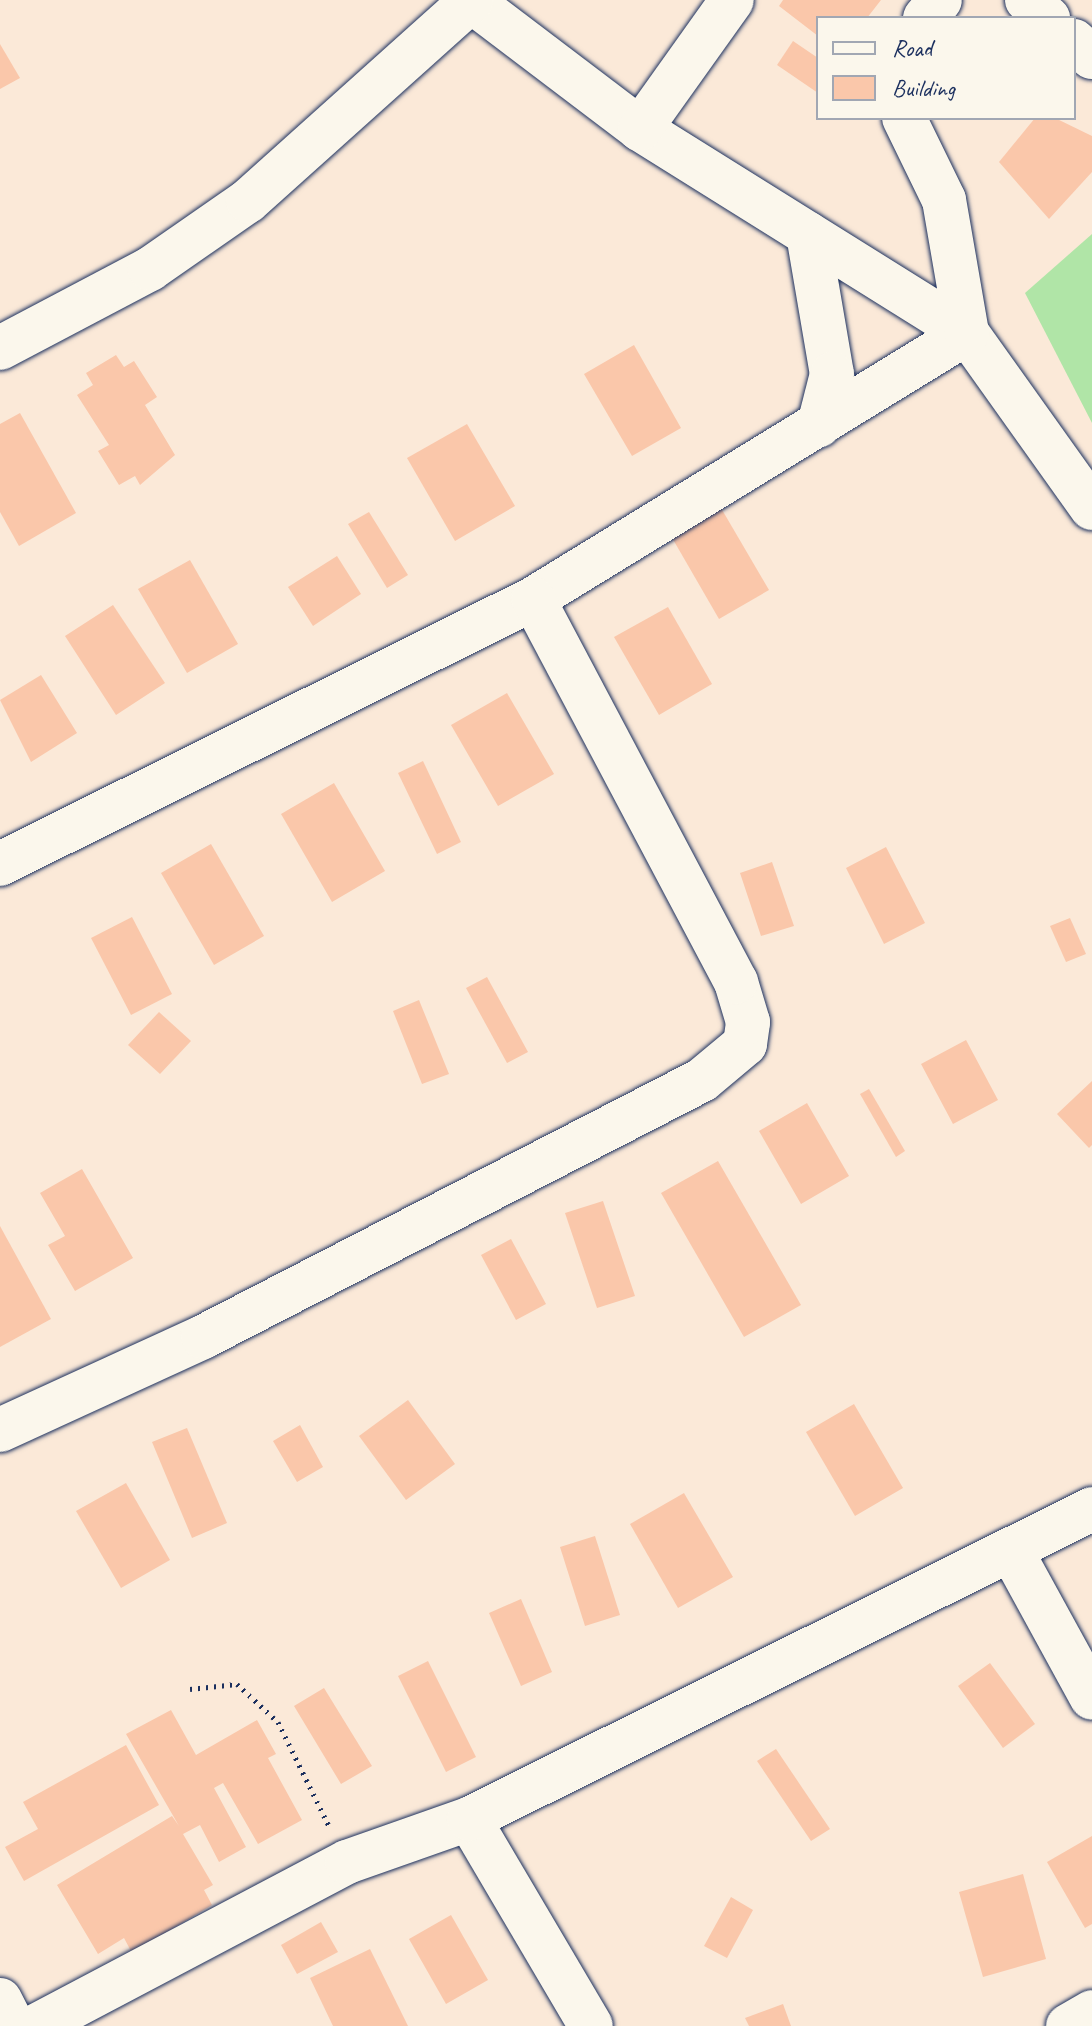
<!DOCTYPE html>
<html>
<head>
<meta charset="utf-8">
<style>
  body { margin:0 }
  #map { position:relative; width:1092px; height:2026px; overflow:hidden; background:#fbe9d8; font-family:Caveat,sans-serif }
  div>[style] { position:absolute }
  .green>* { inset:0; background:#b0e5a7 }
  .building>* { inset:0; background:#fac7aa }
  .path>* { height:5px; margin-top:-2.5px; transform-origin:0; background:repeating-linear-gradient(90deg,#1b2f5e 0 2px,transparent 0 8px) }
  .roads { filter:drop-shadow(0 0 2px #1b2f5e) drop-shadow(0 0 2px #1b2f5e) }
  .street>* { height:44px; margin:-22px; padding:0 22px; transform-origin:22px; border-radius:22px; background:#fbf7ec }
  span { translate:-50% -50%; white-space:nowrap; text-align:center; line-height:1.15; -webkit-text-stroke:7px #fbf7ec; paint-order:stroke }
  .legend { position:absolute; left:816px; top:16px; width:260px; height:104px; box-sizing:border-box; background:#fbf7ec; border:2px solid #a1a7b3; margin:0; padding:10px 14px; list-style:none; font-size:24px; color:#1b2f5e }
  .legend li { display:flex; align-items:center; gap:16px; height:40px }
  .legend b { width:40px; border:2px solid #a1a7b3 }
</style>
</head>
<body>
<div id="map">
  <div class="green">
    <i style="clip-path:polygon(1092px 234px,1092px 423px,1025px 293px)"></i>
  </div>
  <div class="building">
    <i style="clip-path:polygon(783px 0,881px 0,867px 18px,818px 18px,818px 36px,779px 6px)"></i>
    <i style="clip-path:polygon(793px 41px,818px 58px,818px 93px,777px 65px)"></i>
    <i style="clip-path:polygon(0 44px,20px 78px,0 89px)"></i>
    <i style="clip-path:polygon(1035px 118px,1055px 118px,1092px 136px,1092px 172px,1049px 219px,999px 162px)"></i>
    <i style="clip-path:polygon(634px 345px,681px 428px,632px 456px,584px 374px)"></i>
    <i style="clip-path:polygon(116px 355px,124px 367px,134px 361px,157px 397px,145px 405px,175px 455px,140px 485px,135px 476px,119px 485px,98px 451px,109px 445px,77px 395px,93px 385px,86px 373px)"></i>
    <i style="clip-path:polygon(20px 413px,76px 513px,19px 546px,0 512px,0 424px)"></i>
    <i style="clip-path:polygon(467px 424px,515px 506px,455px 541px,407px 458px)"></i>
    <i style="clip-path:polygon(721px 508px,769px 590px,719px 619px,671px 536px)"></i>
    <i style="clip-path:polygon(369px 512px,408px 575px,387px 588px,348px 524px)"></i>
    <i style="clip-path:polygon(337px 556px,361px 594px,313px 626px,288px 587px)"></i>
    <i style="clip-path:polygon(190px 560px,238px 644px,187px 673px,138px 589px)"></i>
    <i style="clip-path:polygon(113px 605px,165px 683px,116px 715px,65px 636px)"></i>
    <i style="clip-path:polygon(668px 607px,712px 684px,659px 715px,614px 637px)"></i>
    <i style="clip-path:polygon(41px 675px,77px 733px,31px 762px,0 700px)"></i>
    <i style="clip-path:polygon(507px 693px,554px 774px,498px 806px,451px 725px)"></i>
    <i style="clip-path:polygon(423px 761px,461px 842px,437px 854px,398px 773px)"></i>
    <i style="clip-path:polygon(334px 783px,385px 871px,332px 902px,281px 814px)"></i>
    <i style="clip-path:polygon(211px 844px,264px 936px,214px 965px,161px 873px)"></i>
    <i style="clip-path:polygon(886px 847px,925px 923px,884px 944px,846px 868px)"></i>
    <i style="clip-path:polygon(772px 862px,794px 926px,761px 936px,740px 873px)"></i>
    <i style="clip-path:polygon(132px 917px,172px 994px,131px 1015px,91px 938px)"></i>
    <i style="clip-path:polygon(1070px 918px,1086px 954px,1066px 962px,1050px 926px)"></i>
    <i style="clip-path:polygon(487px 977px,528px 1052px,507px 1063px,466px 988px)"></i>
    <i style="clip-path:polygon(419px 1000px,449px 1074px,422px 1084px,393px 1011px)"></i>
    <i style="clip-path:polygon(159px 1012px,191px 1041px,160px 1074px,128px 1045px)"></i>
    <i style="clip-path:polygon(966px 1040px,998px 1100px,953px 1124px,921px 1064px)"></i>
    <i style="clip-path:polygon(1092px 1081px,1092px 1145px,1089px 1148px,1057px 1114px)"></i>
    <i style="clip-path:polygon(869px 1089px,905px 1151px,896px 1157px,860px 1094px)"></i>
    <i style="clip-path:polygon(807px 1103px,849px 1176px,801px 1204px,759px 1131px)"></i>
    <i style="clip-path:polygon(718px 1161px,801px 1305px,744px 1337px,661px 1193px)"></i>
    <i style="clip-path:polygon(82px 1169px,133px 1258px,75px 1291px,48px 1245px,65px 1236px,40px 1193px)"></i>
    <i style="clip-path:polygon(603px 1201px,635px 1296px,597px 1308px,565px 1213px)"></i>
    <i style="clip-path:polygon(0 1226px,51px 1319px,0 1347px)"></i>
    <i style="clip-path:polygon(511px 1239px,546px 1304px,516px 1320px,481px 1255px)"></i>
    <i style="clip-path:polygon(408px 1400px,455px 1464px,406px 1500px,359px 1436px)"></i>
    <i style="clip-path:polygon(854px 1404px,903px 1488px,855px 1516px,806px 1432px)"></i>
    <i style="clip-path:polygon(300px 1425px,323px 1467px,297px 1482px,273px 1441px)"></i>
    <i style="clip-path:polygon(187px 1428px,227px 1523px,192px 1538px,152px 1442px)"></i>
    <i style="clip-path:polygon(126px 1483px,170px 1560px,121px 1588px,76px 1511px)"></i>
    <i style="clip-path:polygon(684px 1493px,733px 1577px,678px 1608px,630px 1524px)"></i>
    <i style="clip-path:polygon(595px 1536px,620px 1615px,585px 1626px,560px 1547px)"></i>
    <i style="clip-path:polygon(521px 1599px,552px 1672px,521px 1686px,489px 1613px)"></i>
    <i style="clip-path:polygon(428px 1661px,476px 1757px,446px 1772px,398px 1676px)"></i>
    <i style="clip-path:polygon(990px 1663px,1035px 1724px,1003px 1748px,958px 1686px)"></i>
    <i style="clip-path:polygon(324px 1688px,372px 1766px,341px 1784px,294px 1706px)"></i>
    <i style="clip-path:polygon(171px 1710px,196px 1755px,257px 1720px,276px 1754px,268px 1758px,302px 1820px,258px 1844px,223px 1783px,214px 1788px,246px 1847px,219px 1862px,200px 1825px,183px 1834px,213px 1885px,204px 1890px,212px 1905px,132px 1953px,124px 1938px,98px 1954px,57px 1885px,172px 1816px,179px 1826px,126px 1734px)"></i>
    <i style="clip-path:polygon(126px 1745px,159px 1805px,24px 1881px,5px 1847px,38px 1829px,23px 1802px)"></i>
    <i style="clip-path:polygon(776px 1749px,830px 1829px,811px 1841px,757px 1761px)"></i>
    <i style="clip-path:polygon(1092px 1836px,1092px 1924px,1085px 1928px,1047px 1862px)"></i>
    <i style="clip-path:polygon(1023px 1874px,1046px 1959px,983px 1977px,959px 1892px)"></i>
    <i style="clip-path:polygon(731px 1897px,753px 1910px,727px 1958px,704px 1946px)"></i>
    <i style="clip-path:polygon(451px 1915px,488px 1980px,446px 2004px,409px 1939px)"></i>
    <i style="clip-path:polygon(321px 1922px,338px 1952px,297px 1974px,281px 1945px)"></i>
    <i style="clip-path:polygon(370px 1949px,408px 2026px,333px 2026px,310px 1978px)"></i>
    <i style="clip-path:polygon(783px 2004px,791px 2026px,749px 2026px,745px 2018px)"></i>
  </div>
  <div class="path">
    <i style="left:190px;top:1689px;width:47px;rotate:-6.1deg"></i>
    <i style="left:237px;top:1684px;width:56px;rotate:42.8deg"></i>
    <i style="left:278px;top:1722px;width:116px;rotate:63.9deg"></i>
  </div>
  <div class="roads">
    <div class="street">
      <i style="left:470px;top:0;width:213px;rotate:37.2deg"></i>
      <i style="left:640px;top:129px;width:385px;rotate:32deg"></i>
      <i style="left:967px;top:333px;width:215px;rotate:54.5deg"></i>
      <i style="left:1027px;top:0;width:28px;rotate:41deg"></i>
      <i style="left:925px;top:18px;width:23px;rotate:-50deg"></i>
      <i style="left:1074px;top:41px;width:24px;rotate:42deg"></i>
      <i style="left:640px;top:129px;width:158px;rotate:-54.5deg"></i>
      <i style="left:808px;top:234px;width:142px;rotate:80.3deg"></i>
      <i style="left:832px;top:374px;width:53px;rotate:104.3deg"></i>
      <i style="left:0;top:348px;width:170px;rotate:-27.8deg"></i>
      <i style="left:150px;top:269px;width:119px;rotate:-34.8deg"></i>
      <i style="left:248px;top:201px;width:300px;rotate:-41.9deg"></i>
      <i style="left:0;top:864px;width:595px;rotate:-26.44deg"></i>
      <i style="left:533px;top:599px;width:509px;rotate:-31.5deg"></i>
      <i style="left:967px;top:333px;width:135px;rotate:-99.8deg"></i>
      <i style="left:944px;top:200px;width:91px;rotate:-116deg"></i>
      <i style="left:0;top:1430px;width:223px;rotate:-24.6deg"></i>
      <i style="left:203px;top:1337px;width:561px;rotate:-27.25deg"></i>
      <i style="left:702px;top:1080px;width:56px;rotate:-39.9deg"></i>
      <i style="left:745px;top:1044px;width:22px;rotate:-82deg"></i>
      <i style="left:748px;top:1022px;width:42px;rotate:-106.7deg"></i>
      <i style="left:736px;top:982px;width:433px;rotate:-117.9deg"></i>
      <i style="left:1012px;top:1552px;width:166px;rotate:61.3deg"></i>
      <i style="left:469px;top:1819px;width:240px;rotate:59.5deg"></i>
      <i style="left:0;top:2000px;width:29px;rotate:63deg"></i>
      <i style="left:36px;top:2026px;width:352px;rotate:-27.8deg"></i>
      <i style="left:347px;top:1862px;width:129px;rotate:-19.4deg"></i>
      <i style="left:469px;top:1819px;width:696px;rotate:-26.45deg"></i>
      <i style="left:1068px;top:2026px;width:28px;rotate:-30deg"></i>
    </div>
  </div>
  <ul class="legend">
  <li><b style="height:10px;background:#fbf7ec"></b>Road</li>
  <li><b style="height:22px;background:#fac7aa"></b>Building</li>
  </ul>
</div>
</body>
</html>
